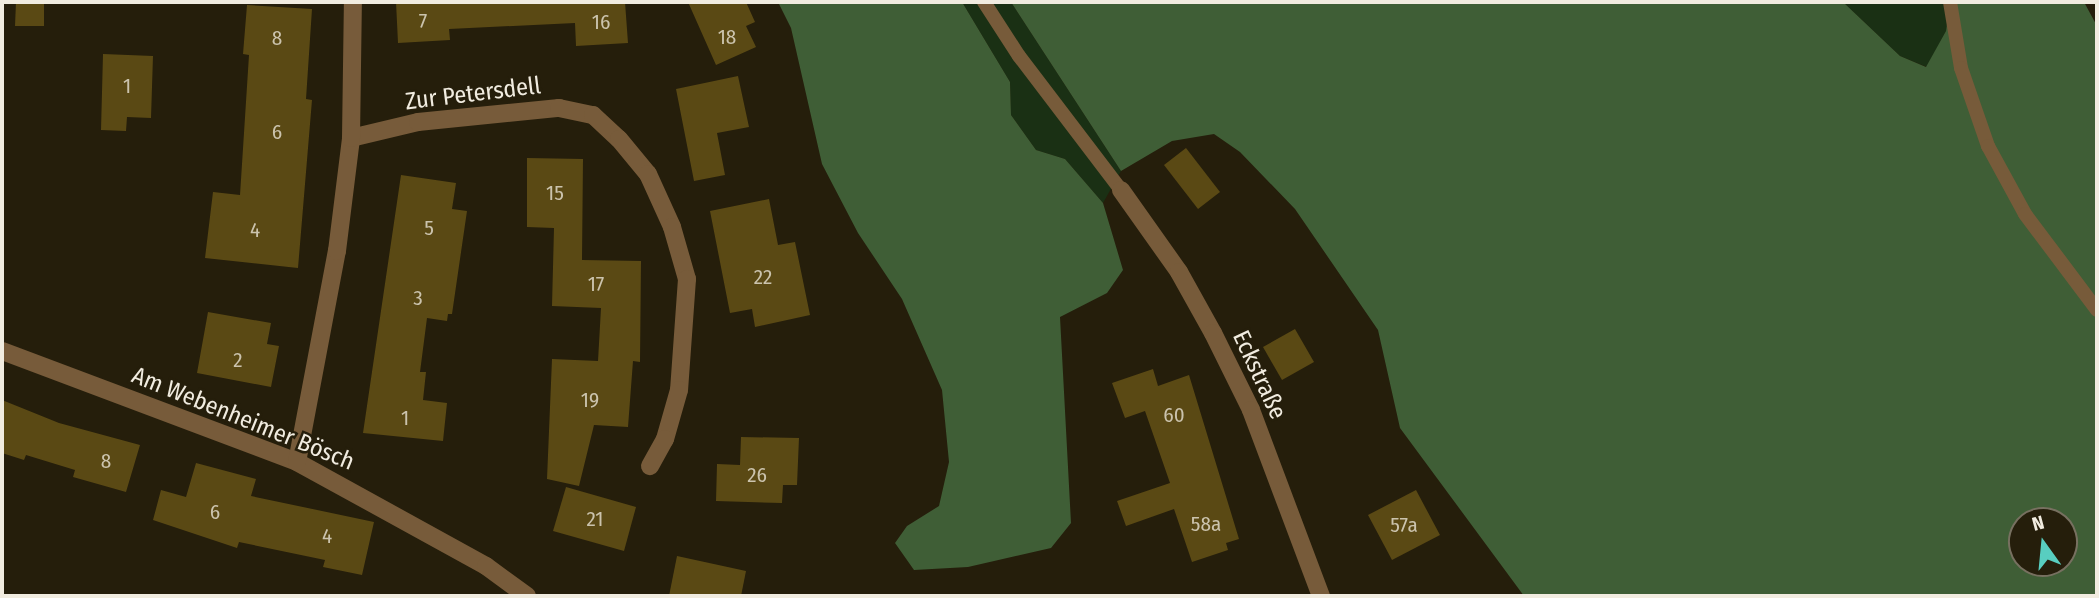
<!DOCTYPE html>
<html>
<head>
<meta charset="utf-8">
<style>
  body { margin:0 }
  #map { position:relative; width:2099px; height:598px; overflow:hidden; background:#251e0b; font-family:"Fira Sans Condensed",sans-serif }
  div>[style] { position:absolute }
  .green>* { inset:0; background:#1a3014 }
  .forest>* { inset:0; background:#3f5e36 }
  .building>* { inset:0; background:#5a4914 }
  .lane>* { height:14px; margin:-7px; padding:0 7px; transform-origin:7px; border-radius:7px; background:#775b3a }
  .street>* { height:18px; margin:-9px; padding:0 9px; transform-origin:9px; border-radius:9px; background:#775b3a }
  span { translate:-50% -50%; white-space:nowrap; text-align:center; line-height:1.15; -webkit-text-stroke:5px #251e0b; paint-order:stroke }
  .number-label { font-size:21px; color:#cbc3ad }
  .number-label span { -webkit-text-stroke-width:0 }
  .street-label { font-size:24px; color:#f1ece0 }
  .frame { position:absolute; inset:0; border:4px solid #f1ece0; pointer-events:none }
  .north { position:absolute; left:2008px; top:507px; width:70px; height:70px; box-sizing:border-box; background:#251e0b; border:2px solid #777060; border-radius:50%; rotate:345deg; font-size:19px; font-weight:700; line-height:28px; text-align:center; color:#f1ece0 }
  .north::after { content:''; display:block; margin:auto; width:24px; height:32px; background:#58cec0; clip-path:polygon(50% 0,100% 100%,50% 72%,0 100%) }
</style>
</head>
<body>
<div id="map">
  <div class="green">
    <i style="clip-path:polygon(962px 2px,1011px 2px,1121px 171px,1103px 203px,1065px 159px,1036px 150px,1011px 115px,1010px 82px)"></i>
    <i style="clip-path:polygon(1843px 2px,1950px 2px,1946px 31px,1927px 67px,1900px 56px)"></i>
  </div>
  <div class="forest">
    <i style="clip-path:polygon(778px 2px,962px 2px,1010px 82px,1011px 115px,1036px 150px,1065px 159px,1103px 203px,1123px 270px,1107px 293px,1060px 317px,1071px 523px,1051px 548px,968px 567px,914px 570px,895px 543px,907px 526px,939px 506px,949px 462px,942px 390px,902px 299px,858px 233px,822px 164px,791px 28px)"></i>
    <i style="clip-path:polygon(evenodd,1011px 2px,1843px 2px,1900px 56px,1926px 67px,1946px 31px,1950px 2px,2084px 2px,2097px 26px,2097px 596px,1524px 596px,1400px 428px,1378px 330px,1295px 209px,1240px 152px,1214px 134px,1172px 141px,1121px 171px,1011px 2px,2022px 521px,2064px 521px,2064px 563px,2022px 563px,2022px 521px)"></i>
  </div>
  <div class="building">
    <i style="clip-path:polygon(16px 2px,44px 2px,44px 26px,15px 26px)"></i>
    <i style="clip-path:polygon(396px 2px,625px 2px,628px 43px,576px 46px,575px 23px,449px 29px,450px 40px,398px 43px)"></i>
    <i style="clip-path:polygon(688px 2px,746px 2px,755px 22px,746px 26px,756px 47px,716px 65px)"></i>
    <i style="clip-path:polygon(247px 5px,312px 9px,306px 99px,312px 100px,298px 268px,205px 258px,213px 192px,240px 195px,249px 55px,243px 54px)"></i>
    <i style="clip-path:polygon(103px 54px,153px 56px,151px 118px,127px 117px,126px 131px,101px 130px)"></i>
    <i style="clip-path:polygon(738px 76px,749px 127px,717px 133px,725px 175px,694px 181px,676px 89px)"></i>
    <i style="clip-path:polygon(1186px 148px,1220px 192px,1198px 209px,1164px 165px)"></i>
    <i style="clip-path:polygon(527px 158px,583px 159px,582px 260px,641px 261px,640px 362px,633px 361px,628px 427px,594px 425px,579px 486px,547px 479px,552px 359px,598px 361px,601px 308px,552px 306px,554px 228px,527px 227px)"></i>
    <i style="clip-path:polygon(401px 175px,456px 183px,452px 209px,467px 211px,452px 314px,448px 314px,447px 321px,427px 318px,420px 372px,426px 372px,423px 400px,447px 403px,443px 441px,363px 433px)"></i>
    <i style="clip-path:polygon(769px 199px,778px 245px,795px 242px,810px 315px,755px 327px,752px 309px,730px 313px,710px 211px)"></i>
    <i style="clip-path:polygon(208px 312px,271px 323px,267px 344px,279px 346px,271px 387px,197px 373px)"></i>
    <i style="clip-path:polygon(1295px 329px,1314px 362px,1282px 380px,1263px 347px)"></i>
    <i style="clip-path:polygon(1153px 369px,1158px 386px,1189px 375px,1239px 539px,1226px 543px,1228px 550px,1192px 562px,1174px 509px,1126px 526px,1117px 501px,1170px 483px,1145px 411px,1125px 418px,1112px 383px)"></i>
    <i style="clip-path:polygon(2px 400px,59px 423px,140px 445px,126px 492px,73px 477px,75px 470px,26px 455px,24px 460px,2px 453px)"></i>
    <i style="clip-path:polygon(741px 437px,799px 438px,797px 485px,783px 485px,782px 503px,716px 501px,717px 464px,740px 465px)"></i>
    <i style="clip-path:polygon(196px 463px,256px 479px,251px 496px,374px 522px,362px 575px,323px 567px,325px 560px,239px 542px,237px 548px,153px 520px,161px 490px,186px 497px)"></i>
    <i style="clip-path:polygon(566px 487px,636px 507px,624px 551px,553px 531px)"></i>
    <i style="clip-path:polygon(1416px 490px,1440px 535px,1392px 560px,1368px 515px)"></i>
    <i style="clip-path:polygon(677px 556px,746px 571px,741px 596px,669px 596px)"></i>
  </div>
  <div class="lane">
    <i style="left:984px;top:2px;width:64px;rotate:57.1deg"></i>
    <i style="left:1019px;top:56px;width:168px;rotate:52.7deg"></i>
    <i style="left:1950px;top:2px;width:67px;rotate:80.5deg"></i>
    <i style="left:1961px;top:68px;width:83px;rotate:70.9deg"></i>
    <i style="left:1988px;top:146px;width:77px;rotate:61.4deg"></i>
    <i style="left:2025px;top:214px;width:120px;rotate:53.1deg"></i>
  </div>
  <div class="street">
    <i style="left:351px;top:138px;width:69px;rotate:-13.4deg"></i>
    <i style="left:418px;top:122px;width:142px;rotate:-5.7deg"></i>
    <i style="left:559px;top:108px;width:35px;rotate:12deg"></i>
    <i style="left:593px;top:115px;width:35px;rotate:43deg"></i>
    <i style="left:619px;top:139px;width:45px;rotate:50.4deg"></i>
    <i style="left:648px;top:174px;width:58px;rotate:65.6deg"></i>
    <i style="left:672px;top:227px;width:54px;rotate:73.9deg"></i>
    <i style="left:687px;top:279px;width:111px;rotate:94.1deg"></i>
    <i style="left:679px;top:390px;width:51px;rotate:105.9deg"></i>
    <i style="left:665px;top:439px;width:31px;rotate:119deg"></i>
    <i style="left:1121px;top:190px;width:100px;rotate:54.7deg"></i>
    <i style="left:1179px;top:272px;width:70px;rotate:60.9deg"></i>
    <i style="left:1213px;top:333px;width:86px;rotate:63.7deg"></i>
    <i style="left:1251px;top:410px;width:199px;rotate:69.4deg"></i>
    <i style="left:2px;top:351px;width:315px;rotate:20.6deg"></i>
    <i style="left:297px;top:462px;width:216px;rotate:28.8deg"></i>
    <i style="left:486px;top:566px;width:51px;rotate:36.2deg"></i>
    <i style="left:297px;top:462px;width:215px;rotate:-79.3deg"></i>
    <i style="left:337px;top:251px;width:114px;rotate:-82.9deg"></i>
    <i style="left:351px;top:138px;width:136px;rotate:-89.2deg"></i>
  </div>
  <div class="number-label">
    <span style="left:423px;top:21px">7</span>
    <span style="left:601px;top:22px">16</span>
    <span style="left:727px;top:37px">18</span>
    <span style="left:277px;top:38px">8</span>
    <span style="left:127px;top:86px">1</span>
    <span style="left:277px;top:132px">6</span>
    <span style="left:555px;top:193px">15</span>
    <span style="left:429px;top:228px">5</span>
    <span style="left:255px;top:230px">4</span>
    <span style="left:763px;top:277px">22</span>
    <span style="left:596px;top:284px">17</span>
    <span style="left:418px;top:298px">3</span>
    <span style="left:238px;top:360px">2</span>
    <span style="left:590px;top:400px">19</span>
    <span style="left:1174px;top:415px">60</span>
    <span style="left:405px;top:418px">1</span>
    <span style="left:106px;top:461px">8</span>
    <span style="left:757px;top:475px">26</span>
    <span style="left:215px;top:512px">6</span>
    <span style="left:595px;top:519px">21</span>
    <span style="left:1206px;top:524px">58a</span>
    <span style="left:1404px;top:525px">57a</span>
    <span style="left:327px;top:536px">4</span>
  </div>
  <div class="street-label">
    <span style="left:473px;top:94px;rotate:-7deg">Zur Petersdell</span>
    <span style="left:1259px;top:375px;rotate:65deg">Eckstraße</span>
    <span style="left:243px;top:419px;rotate:22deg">Am Webenheimer Bösch</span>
  </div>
  <div class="frame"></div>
  <div class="north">N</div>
</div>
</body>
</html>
